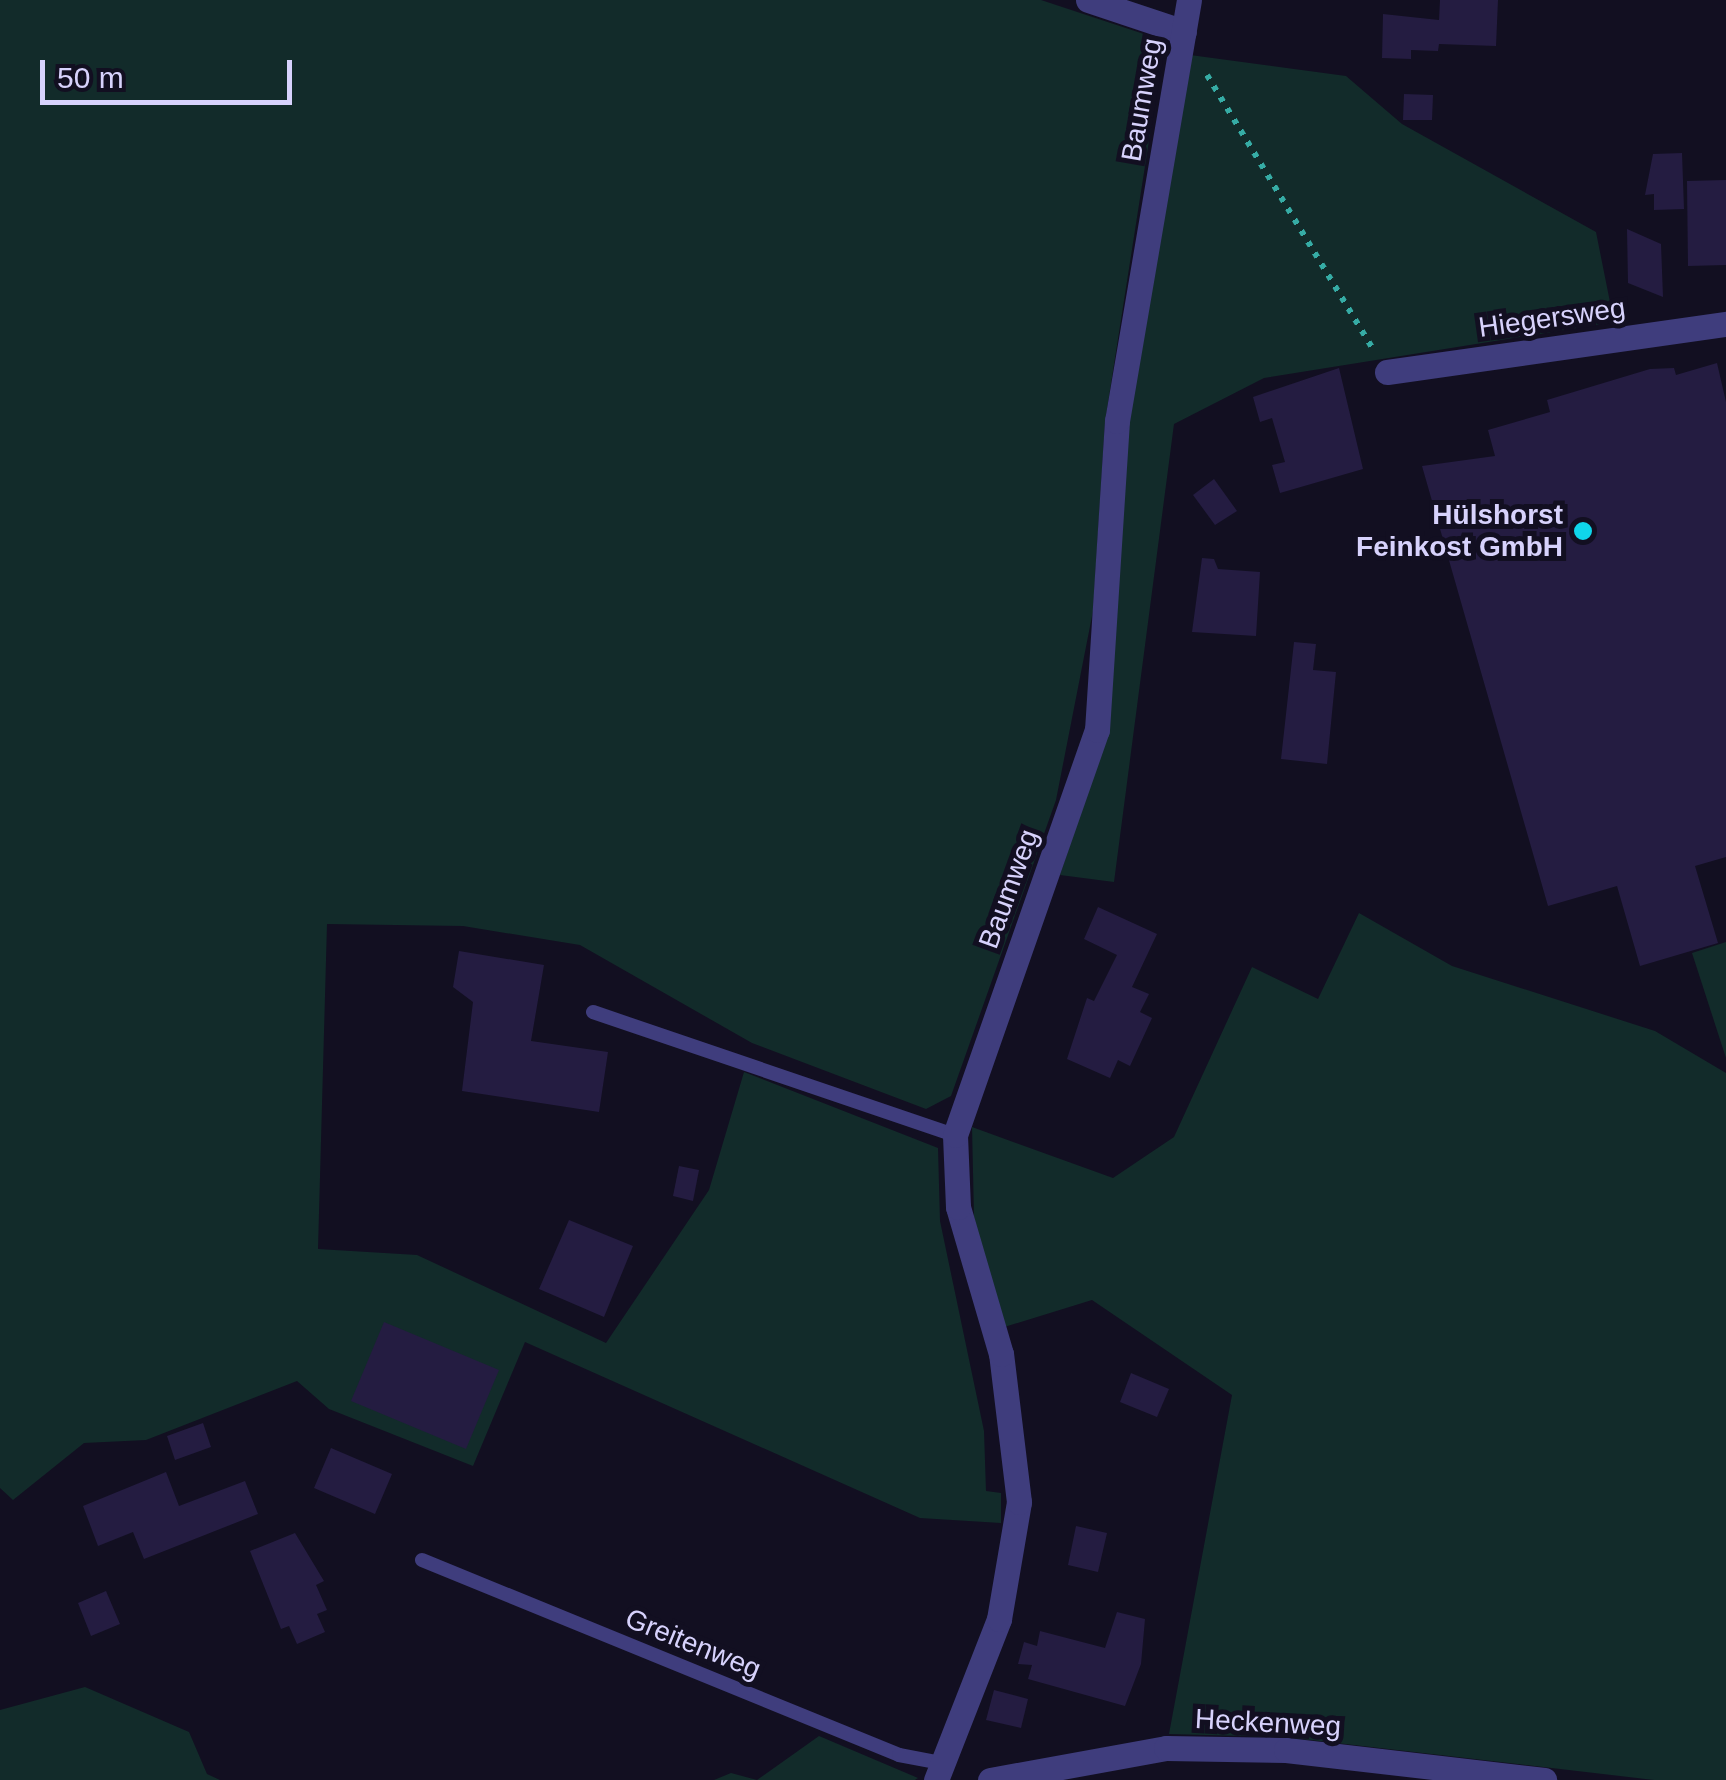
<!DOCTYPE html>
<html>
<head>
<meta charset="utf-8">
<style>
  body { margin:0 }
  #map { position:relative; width:1726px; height:1780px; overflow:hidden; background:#120f21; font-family:Helvetica,sans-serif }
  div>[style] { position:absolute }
  .green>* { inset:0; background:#122b2a }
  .building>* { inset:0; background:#241c41 }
  .path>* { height:6px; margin-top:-3px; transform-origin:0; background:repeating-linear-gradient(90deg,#36aca5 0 5px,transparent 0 13px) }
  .service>* { height:14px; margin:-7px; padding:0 7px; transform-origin:7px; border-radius:7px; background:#3f3d7d }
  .minor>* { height:25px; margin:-12.5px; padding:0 12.5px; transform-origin:12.5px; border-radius:12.5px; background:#3f3d7d }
  .dots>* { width:28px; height:28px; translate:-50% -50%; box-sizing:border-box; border:5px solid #120f21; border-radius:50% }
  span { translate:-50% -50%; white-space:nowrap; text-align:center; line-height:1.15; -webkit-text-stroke:10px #120f21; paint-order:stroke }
  .street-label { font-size:28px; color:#d7d2fc }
  .poi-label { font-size:28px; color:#d7d2fc; font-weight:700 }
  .right { translate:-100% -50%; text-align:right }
  .scale { position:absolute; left:40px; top:60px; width:252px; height:45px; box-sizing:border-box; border:5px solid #d7d2fc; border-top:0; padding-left:12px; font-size:30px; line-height:35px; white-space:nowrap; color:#d7d2fc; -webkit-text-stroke:8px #120f21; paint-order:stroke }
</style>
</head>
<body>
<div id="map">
  <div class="green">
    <i style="clip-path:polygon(0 0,1041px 0,1153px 37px,1163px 51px,1105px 422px,1093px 611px,1056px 800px,951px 1096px,926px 1109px,752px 1043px,580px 945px,463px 926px,327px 924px,318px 1249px,417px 1255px,606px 1343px,709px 1190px,744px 1072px,938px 1148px,940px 1221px,984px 1431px,986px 1491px,1001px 1493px,1001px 1523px,920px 1518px,525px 1342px,473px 1466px,329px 1409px,297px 1381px,146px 1440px,84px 1443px,13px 1500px,0 1488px)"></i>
    <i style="clip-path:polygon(1190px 55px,1346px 76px,1402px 124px,1596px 232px,1614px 322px,1264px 378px,1174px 424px,1114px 882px,1060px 875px,1108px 730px,1126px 421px)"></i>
    <i style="clip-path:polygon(1359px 913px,1452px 966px,1655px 1031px,1726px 1073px,1726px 1780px,1654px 1780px,1285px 1737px,1169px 1734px,1232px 1395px,1092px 1300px,1001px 1328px,974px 1217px,972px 1127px,1113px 1178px,1174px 1137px,1252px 967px,1318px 999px)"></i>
    <i style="clip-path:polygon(1726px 942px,1726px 1058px,1692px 953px)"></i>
    <i style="clip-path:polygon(85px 1687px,189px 1732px,207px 1774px,220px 1780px,0 1780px,0 1710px)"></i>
    <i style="clip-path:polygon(819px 1736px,918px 1778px,915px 1780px,714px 1780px,731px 1773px,757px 1780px)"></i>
  </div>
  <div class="building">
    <i style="clip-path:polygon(1440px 0,1498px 0,1496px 46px,1439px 44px,1438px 51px,1411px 50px,1411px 59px,1382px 58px,1383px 14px,1439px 20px)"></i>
    <i style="clip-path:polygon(1404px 94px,1433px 95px,1432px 120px,1403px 120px)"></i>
    <i style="clip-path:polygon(1682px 153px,1684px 209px,1654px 210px,1654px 194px,1645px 195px,1653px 154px)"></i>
    <i style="clip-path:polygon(1726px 180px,1726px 265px,1688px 266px,1687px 181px)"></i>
    <i style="clip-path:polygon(1627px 229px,1661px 244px,1663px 297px,1628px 283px)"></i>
    <i style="clip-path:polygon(1717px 363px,1726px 402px,1726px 857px,1695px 866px,1718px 943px,1640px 966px,1617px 886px,1548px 906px,1422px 466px,1495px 456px,1488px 430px,1550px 412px,1547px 400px,1650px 369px,1674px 368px,1676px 375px)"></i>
    <i style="clip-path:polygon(1339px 368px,1363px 469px,1280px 493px,1272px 465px,1285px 462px,1272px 418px,1260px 422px,1253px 397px)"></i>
    <i style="clip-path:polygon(1214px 479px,1237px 511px,1215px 525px,1193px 495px)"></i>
    <i style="clip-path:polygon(1202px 558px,1214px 559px,1218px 569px,1260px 572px,1256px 636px,1192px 632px)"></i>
    <i style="clip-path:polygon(1294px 642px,1316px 644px,1313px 670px,1336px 672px,1327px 764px,1281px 759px)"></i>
    <i style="clip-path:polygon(1098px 907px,1157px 934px,1132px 987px,1149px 994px,1140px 1012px,1152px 1018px,1130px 1066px,1118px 1060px,1110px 1078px,1067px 1059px,1087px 998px,1094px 1001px,1117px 955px,1084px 939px)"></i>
    <i style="clip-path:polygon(459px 951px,544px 965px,531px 1041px,608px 1052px,599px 1112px,462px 1091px,473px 1002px,453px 987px)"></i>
    <i style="clip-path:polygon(679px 1166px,699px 1170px,693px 1201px,673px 1196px)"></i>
    <i style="clip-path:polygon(569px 1220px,633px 1246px,604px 1317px,539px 1289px)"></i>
    <i style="clip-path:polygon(384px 1322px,499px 1370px,466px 1449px,351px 1401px)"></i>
    <i style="clip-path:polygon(1131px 1373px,1169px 1389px,1157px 1417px,1120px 1402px)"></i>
    <i style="clip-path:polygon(203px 1423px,211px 1447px,175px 1460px,167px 1436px)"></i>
    <i style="clip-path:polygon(331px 1448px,392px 1474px,375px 1514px,314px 1488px)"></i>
    <i style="clip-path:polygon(166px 1472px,179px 1506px,245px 1481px,258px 1514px,144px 1559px,133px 1532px,98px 1546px,83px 1506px)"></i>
    <i style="clip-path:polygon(1076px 1526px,1107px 1533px,1098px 1572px,1068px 1565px)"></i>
    <i style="clip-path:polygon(295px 1533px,324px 1581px,316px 1585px,327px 1610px,317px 1614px,325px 1632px,297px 1644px,289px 1626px,281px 1629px,250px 1551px)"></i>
    <i style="clip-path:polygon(106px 1591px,120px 1624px,91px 1636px,78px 1603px)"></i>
    <i style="clip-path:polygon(1117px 1612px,1145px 1619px,1141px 1664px,1125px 1706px,1028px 1679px,1032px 1665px,1018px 1664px,1024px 1642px,1037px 1646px,1040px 1631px,1105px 1648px)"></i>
    <i style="clip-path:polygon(994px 1690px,1028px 1699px,1021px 1728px,986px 1720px)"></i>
  </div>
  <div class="path">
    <i style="left:1207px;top:75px;width:323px;rotate:58.8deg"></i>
  </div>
  <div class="service">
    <i style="left:593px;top:1012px;width:382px;rotate:18.8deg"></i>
    <i style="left:422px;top:1560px;width:515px;rotate:22.23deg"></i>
    <i style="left:899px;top:1755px;width:49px;rotate:10.6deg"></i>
  </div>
  <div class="minor">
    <i style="left:1088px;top:0;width:101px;rotate:18.4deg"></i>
    <i style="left:1387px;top:372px;width:342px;rotate:-8.1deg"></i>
    <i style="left:936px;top:1780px;width:173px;rotate:-68.6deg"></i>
    <i style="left:999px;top:1619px;width:119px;rotate:-80.3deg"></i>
    <i style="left:1019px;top:1502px;width:149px;rotate:-96.9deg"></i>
    <i style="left:1001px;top:1354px;width:153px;rotate:-106.3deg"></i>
    <i style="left:958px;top:1207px;width:72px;rotate:-92.4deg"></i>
    <i style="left:955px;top:1135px;width:429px;rotate:-70.7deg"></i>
    <i style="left:1097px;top:730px;width:310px;rotate:-86.3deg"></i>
    <i style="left:1117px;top:421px;width:427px;rotate:-80.3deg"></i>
    <i style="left:990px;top:1780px;width:179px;rotate:-10.3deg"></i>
    <i style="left:1166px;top:1748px;width:120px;rotate:1deg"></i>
    <i style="left:1286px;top:1750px;width:260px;rotate:6.6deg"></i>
  </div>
  <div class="dots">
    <i style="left:1583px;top:531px;background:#0fd5eb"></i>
  </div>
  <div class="street-label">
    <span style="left:1142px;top:100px;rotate:-80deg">Baumweg</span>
    <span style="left:1552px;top:318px;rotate:-8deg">Hiegersweg</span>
    <span style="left:1009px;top:889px;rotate:-70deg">Baumweg</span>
    <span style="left:693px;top:1644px;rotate:22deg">Greitenweg</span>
    <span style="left:1268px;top:1723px;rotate:3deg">Heckenweg</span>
  </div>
  <div class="poi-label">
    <span class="right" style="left:1563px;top:531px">Hülshorst<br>Feinkost GmbH</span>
  </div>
  <div class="scale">50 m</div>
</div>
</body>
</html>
